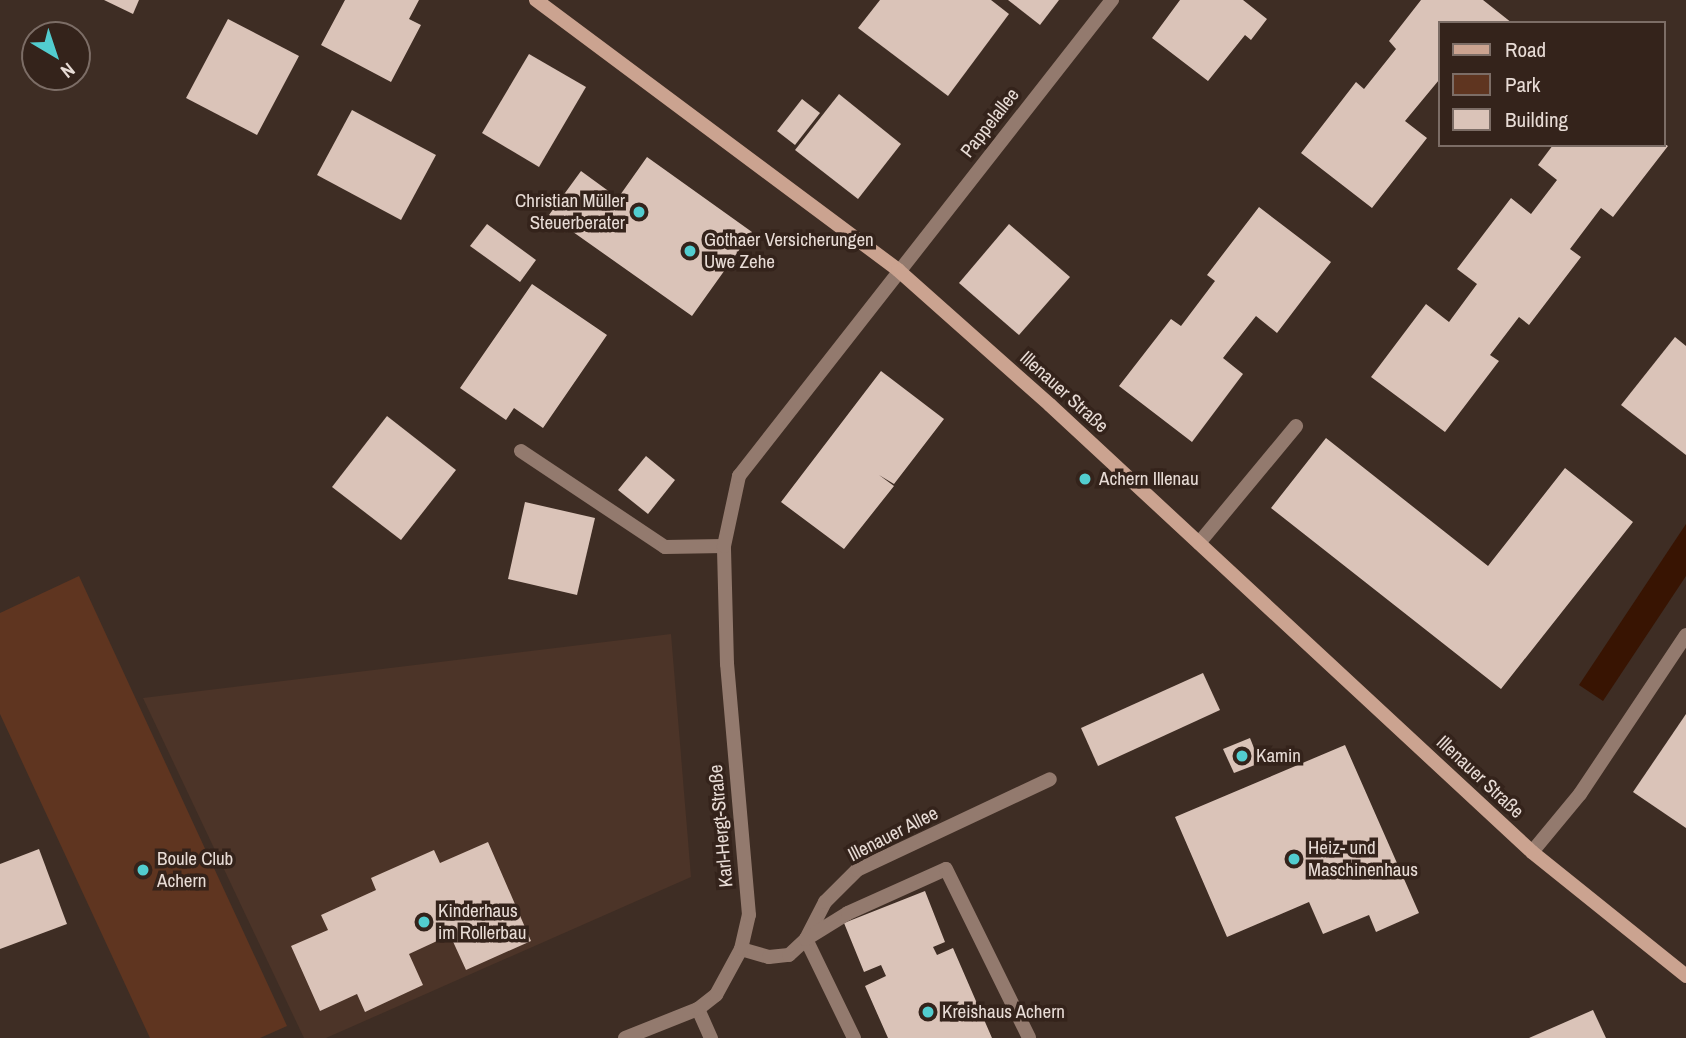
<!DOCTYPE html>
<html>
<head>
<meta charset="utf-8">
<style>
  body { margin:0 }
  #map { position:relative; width:1686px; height:1038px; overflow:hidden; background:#3e2d24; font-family:"Archivo Narrow",sans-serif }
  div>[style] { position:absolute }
  .built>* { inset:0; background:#4c3428 }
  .green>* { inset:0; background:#5f3520 }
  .water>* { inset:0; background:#381402 }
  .building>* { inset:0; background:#dac3b8 }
  .lane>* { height:14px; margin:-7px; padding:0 7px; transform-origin:7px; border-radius:7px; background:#937a6e }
  .street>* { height:14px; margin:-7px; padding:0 7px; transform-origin:7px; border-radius:7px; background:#937a6e }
  .secondary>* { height:14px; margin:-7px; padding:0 7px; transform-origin:7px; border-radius:7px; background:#cba390 }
  .dots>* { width:19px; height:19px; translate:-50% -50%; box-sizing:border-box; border:4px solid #34231b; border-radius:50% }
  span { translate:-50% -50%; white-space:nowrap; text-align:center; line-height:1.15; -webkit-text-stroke:7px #34231b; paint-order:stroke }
  .street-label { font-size:19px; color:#e8dcd6 }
  .poi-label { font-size:19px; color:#e8dcd6 }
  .right { translate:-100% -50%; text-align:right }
  .left { translate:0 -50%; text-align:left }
  .legend { position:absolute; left:1438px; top:21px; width:228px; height:126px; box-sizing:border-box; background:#34231b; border:2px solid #7c6d66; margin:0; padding:9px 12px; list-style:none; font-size:21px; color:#e8dcd6 }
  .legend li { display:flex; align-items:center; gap:14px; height:35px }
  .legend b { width:35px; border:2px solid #7c6d66 }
  .north { position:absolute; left:21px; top:21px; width:70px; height:70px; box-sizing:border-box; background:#34231b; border:2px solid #7c6d66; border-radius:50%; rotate:141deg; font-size:19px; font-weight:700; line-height:28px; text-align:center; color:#e8dcd6 }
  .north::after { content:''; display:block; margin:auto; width:24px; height:32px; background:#52cdcf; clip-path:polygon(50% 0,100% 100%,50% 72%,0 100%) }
</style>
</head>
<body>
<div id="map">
  <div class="built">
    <i style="clip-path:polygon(671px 634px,691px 877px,326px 1038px,304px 1038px,143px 698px)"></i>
  </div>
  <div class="green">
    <i style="clip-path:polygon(79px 576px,287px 1026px,260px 1038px,150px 1038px,0 714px,0 613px)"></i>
  </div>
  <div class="water">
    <i style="clip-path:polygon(1686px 524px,1686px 576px,1603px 701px,1579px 685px)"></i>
  </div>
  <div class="building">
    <i style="clip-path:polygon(104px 0,139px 0,133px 14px)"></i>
    <i style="clip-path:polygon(345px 0,419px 0,409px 19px,421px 25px,391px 82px,321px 45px)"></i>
    <i style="clip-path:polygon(880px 0,991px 0,1009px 14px,948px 96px,858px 28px)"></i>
    <i style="clip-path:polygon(1008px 0,1059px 0,1040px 25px)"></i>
    <i style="clip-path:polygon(1180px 0,1243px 0,1267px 19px,1251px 40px,1245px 35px,1208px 81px,1152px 38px)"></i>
    <i style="clip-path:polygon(1421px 0,1483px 0,1512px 23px,1439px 23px,1439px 80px,1405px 121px,1427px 138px,1372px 208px,1301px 153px,1356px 82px,1364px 89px,1396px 49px,1389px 41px)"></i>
    <i style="clip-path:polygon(228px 19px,299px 56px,257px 135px,186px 98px)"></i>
    <i style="clip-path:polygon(529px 54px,586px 87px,539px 167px,482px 133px)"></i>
    <i style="clip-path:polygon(839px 94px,901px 144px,858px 199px,795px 150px)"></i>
    <i style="clip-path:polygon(802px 99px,820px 113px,795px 145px,777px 131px)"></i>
    <i style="clip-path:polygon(352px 110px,436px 155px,401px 220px,317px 175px)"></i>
    <i style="clip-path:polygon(1663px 143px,1668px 146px,1613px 217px,1601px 208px,1570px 249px,1581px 257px,1529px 325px,1519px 317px,1490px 355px,1499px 361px,1445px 432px,1371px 377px,1426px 304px,1449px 322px,1477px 284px,1457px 269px,1511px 198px,1531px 214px,1557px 180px,1538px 165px,1553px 145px)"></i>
    <i style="clip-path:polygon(647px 157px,752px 232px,692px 316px,549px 215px,581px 171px,618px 198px)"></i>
    <i style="clip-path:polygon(1259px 207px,1331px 262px,1277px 333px,1256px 316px,1223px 358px,1243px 374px,1192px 442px,1119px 386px,1171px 319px,1181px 326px,1215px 281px,1207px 275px)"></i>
    <i style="clip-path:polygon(487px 224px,536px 260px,520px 282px,470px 246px)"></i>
    <i style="clip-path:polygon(1009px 224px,1070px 277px,1019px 335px,959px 283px)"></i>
    <i style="clip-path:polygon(532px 284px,607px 335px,543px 428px,514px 408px,506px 420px,460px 388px)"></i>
    <i style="clip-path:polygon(1675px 337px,1686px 346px,1686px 455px,1621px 405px)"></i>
    <i style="clip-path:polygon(881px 371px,944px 419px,894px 484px,879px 475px,894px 486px,844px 549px,781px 502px)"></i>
    <i style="clip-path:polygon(387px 416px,456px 470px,401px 540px,332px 487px)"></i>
    <i style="clip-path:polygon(1326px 438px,1488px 566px,1565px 468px,1633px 522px,1501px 689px,1271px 508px)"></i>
    <i style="clip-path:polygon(646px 456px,675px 480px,648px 514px,618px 490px)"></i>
    <i style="clip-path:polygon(525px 502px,595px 518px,577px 595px,508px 579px)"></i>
    <i style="clip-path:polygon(1203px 673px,1220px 710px,1098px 766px,1081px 728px)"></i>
    <i style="clip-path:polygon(1686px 714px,1686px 828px,1633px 792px)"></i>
    <i style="clip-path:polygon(1250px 738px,1260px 763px,1234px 773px,1223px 749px)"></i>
    <i style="clip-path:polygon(1345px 745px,1419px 913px,1376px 932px,1369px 915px,1323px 934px,1309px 902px,1227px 937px,1175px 817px)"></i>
    <i style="clip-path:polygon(488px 842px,531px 941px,466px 970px,450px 935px,409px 954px,423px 985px,365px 1012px,357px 994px,320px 1011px,291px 946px,328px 930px,321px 915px,376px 890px,371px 878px,434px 850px,440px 863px)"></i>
    <i style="clip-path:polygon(39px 849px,67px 924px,0 949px,0 864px)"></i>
    <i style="clip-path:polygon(925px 891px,945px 942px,933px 947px,937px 955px,953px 948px,992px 1038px,888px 1038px,865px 986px,886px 976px,881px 965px,864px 972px,844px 923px)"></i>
    <i style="clip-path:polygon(1593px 1010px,1606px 1038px,1529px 1038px)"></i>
  </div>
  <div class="lane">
    <i style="left:521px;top:451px;width:173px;rotate:33.7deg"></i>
    <i style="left:665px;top:547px;width:59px;rotate:-1deg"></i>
    <i style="left:1199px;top:543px;width:152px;rotate:-50.3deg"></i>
    <i style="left:741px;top:949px;width:29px;rotate:16deg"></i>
    <i style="left:769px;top:957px;width:20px;rotate:-6deg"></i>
    <i style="left:789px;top:955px;width:23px;rotate:-43deg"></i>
    <i style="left:806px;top:939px;width:42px;rotate:-62.8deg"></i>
    <i style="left:825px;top:902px;width:45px;rotate:-45deg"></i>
    <i style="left:857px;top:870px;width:213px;rotate:-25.2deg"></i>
    <i style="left:854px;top:1038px;width:110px;rotate:-115.9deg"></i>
    <i style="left:806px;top:939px;width:49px;rotate:-31.8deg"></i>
    <i style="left:848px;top:913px;width:107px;rotate:-24.2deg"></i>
    <i style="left:946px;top:869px;width:188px;rotate:63.8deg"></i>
  </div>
  <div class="street">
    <i style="left:1532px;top:852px;width:75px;rotate:-50.4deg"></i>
    <i style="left:1580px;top:794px;width:191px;rotate:-56.3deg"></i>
    <i style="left:698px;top:1009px;width:32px;rotate:66deg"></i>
    <i style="left:625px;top:1038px;width:79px;rotate:-21.7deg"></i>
    <i style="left:698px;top:1009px;width:23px;rotate:-38deg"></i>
    <i style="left:716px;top:995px;width:52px;rotate:-61.5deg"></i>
    <i style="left:741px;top:949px;width:35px;rotate:-77deg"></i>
    <i style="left:749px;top:915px;width:252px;rotate:-95deg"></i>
    <i style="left:727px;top:664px;width:118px;rotate:-91.5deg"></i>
    <i style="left:724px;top:546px;width:72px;rotate:-77.9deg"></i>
    <i style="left:739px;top:476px;width:605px;rotate:-51.92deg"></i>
  </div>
  <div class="secondary">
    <i style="left:536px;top:0;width:452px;rotate:36.7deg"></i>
    <i style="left:898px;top:270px;width:203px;rotate:41.6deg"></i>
    <i style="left:1050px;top:405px;width:657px;rotate:42.84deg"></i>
    <i style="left:1532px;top:852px;width:198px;rotate:38.8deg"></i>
  </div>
  <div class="dots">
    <i style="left:639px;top:212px;background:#52cdcf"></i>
    <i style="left:690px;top:251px;background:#52cdcf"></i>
    <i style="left:1085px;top:479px;background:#52cdcf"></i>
    <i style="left:1242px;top:756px;background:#52cdcf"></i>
    <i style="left:1294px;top:859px;background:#52cdcf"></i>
    <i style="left:143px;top:870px;background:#52cdcf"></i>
    <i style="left:424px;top:922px;background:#52cdcf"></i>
    <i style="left:928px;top:1012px;background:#52cdcf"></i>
  </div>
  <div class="street-label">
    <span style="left:990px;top:123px;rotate:-52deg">Pappelallee</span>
    <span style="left:1064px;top:392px;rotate:42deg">Illenauer Straße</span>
    <span style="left:1480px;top:777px;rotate:43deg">Illenauer Straße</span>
    <span style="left:721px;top:826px;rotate:-95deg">Karl-Hergt-Straße</span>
    <span style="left:893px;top:834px;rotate:-27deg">Illenauer Allee</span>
  </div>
  <div class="poi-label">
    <span class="right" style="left:625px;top:212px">Christian Müller<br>Steuerberater</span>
    <span class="left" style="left:704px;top:251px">Gothaer Versicherungen<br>Uwe Zehe</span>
    <span class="left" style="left:1099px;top:479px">Achern Illenau</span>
    <span class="left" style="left:1256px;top:756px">Kamin</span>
    <span class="left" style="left:1308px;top:859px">Heiz- und<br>Maschinenhaus</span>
    <span class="left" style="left:157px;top:870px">Boule Club<br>Achern</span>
    <span class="left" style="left:438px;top:922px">Kinderhaus<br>im Rollerbau</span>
    <span class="left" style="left:942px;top:1012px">Kreishaus Achern</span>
  </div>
  <ul class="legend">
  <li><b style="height:9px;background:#cba390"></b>Road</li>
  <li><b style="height:19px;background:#5f3520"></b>Park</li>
  <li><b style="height:19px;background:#dac3b8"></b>Building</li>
  </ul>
  <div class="north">N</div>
</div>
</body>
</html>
